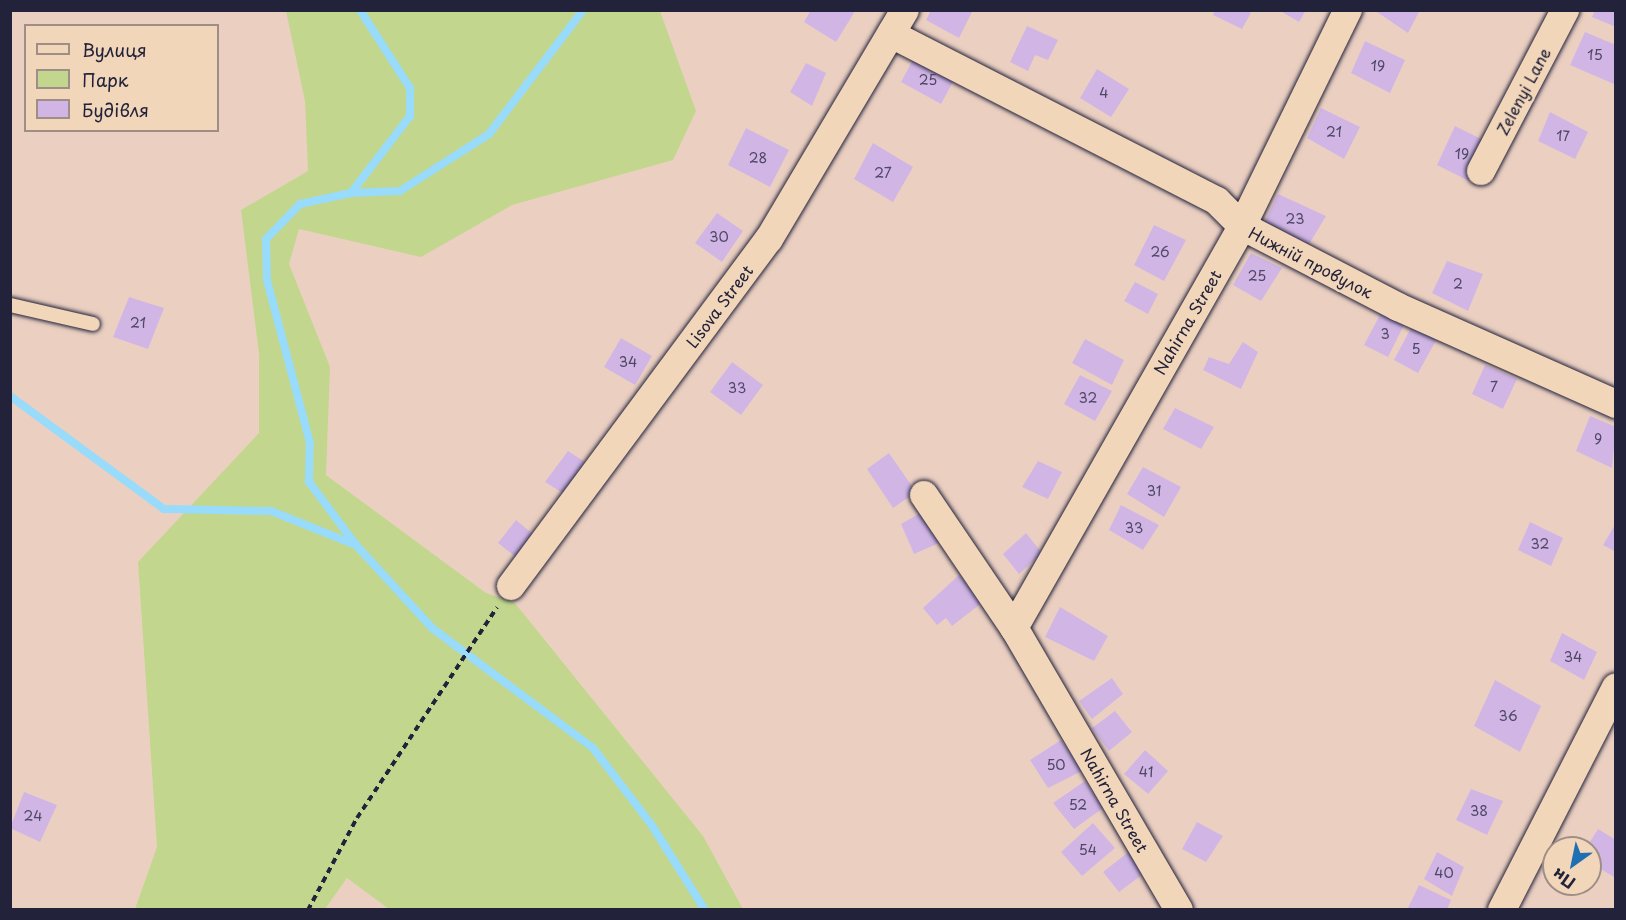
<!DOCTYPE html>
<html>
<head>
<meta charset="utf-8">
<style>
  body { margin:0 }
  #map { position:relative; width:1626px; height:920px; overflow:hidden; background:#ebd0c2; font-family:"Playpen Sans",sans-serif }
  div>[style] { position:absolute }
  .green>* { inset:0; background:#c2d78d }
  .stream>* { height:8px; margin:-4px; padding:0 4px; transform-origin:4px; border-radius:4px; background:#98dbfa }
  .building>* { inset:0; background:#d1b6e5 }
  .path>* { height:4px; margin-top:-2px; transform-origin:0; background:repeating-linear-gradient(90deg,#22223b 0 6px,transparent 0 10.5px) }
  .roads { filter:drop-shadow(0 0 2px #22223b) drop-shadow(0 0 2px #22223b) }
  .service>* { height:14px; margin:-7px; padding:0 7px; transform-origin:7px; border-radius:7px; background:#f2d6b9 }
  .minor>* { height:28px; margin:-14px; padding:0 14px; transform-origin:14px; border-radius:14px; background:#f2d6b9 }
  span { translate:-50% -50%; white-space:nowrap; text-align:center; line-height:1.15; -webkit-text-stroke:5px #f2d6b9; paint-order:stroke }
  .number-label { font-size:14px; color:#4e4766 }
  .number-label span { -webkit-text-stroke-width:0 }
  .street-label { font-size:16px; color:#22223b }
  .frame { position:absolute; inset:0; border:12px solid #22223b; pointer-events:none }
  .legend { position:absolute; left:24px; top:24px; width:195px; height:108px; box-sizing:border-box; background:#f2d6b9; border:2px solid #9f8e87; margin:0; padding:8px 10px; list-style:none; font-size:18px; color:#22223b }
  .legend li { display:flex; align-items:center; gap:12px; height:30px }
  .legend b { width:30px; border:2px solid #9f8e87 }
  .north { position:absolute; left:1542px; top:836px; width:60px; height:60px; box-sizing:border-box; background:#f2d6b9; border:2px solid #9f8e87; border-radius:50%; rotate:213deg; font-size:16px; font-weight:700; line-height:24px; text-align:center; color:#22223b }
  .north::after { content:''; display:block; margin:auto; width:21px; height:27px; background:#1f6fb2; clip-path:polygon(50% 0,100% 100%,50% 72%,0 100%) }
</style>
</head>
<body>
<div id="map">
  <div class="green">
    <i style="clip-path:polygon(286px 11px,660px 11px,696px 111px,673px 160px,512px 205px,421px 257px,299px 229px,289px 264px,330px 367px,326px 475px,486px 593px,514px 602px,703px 836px,743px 909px,389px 909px,347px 878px,325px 909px,135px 909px,157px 847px,138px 562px,259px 433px,259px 354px,241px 210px,308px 171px,305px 101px)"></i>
  </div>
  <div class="stream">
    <i style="left:351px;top:193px;width:97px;rotate:-52.5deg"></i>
    <i style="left:410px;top:116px;width:28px;rotate:-90deg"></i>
    <i style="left:410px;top:88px;width:93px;rotate:-122.7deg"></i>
    <i style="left:10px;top:396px;width:191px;rotate:36.3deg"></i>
    <i style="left:164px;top:509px;width:107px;rotate:1.1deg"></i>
    <i style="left:271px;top:511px;width:92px;rotate:21.8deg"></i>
    <i style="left:356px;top:545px;width:113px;rotate:47.5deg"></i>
    <i style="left:432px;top:628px;width:201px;rotate:36.7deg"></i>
    <i style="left:593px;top:748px;width:96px;rotate:52.7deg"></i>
    <i style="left:651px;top:824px;width:102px;rotate:57.9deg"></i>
    <i style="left:356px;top:545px;width:79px;rotate:-126.7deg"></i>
    <i style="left:309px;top:482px;width:39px;rotate:-89deg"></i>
    <i style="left:310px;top:443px;width:169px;rotate:-104.8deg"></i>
    <i style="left:267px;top:280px;width:41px;rotate:-91.4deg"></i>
    <i style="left:266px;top:239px;width:49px;rotate:-45.8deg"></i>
    <i style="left:300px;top:204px;width:52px;rotate:-12.2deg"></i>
    <i style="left:351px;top:193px;width:49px;rotate:-2.3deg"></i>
    <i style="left:400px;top:191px;width:106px;rotate:-32.6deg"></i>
    <i style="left:489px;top:134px;width:156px;rotate:-52.8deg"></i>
  </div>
  <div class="building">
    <i style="clip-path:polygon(811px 10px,850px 10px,854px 13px,836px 42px,804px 22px)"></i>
    <i style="clip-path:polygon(931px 10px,973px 10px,959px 38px,926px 20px)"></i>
    <i style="clip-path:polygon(1215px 10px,1246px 10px,1251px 13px,1242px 29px,1213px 15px)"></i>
    <i style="clip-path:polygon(1279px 10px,1306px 10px,1299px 22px)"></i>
    <i style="clip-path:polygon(1374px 10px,1420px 10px,1408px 33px)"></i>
    <i style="clip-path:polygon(1595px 10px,1616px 10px,1616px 27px,1592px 17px)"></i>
    <i style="clip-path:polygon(1027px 26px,1058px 40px,1048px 60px,1035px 55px,1028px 71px,1010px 62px)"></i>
    <i style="clip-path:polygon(1585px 32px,1616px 45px,1614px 84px,1570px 65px)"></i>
    <i style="clip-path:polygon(1365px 41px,1405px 60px,1390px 93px,1351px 73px)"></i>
    <i style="clip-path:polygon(915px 56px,955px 78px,941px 104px,901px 82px)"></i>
    <i style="clip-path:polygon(806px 63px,826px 73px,812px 106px,790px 92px)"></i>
    <i style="clip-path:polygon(1097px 69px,1129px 89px,1111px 117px,1080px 98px)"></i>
    <i style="clip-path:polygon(1321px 108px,1360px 127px,1344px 159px,1307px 138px)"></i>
    <i style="clip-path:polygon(1550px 112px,1588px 132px,1575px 159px,1538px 141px)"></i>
    <i style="clip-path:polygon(1455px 126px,1487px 142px,1469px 181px,1437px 165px)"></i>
    <i style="clip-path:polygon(746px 128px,789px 150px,770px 187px,728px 165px)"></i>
    <i style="clip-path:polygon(873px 143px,913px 167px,893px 202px,854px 179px)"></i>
    <i style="clip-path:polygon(1278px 194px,1326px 216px,1308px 246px,1264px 223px)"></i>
    <i style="clip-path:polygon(717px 213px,743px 231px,722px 262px,695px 243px)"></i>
    <i style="clip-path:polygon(1154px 225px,1186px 240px,1164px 281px,1134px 265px)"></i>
    <i style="clip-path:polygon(1251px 253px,1282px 268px,1261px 301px,1233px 285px)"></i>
    <i style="clip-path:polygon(1447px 261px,1483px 274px,1468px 311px,1432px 293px)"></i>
    <i style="clip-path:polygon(1135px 282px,1158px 294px,1148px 314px,1124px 301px)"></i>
    <i style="clip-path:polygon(129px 297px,164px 308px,148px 349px,113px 337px)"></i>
    <i style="clip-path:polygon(1382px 311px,1405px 323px,1388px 357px,1364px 345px)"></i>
    <i style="clip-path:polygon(1413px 324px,1438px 337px,1418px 373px,1394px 360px)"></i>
    <i style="clip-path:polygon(621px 338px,652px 356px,635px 385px,604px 367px)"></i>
    <i style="clip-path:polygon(1085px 339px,1124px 360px,1112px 385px,1072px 363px)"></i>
    <i style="clip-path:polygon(1243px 342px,1258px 352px,1241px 389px,1203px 370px,1209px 357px,1229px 364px)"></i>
    <i style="clip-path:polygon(732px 362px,763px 385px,741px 415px,710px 392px)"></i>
    <i style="clip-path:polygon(1485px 365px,1517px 379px,1503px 409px,1472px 394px)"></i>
    <i style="clip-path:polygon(1080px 375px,1112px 391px,1095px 421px,1064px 404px)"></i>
    <i style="clip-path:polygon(1175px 408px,1214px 427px,1201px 449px,1163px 429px)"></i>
    <i style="clip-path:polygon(1590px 416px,1616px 427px,1612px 468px,1576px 451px)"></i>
    <i style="clip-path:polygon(568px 451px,588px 464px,566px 495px,545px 482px)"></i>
    <i style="clip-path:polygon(889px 453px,916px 492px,893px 508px,867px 469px)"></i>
    <i style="clip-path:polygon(1038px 461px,1062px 472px,1048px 499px,1022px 487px)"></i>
    <i style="clip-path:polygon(1143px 467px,1181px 487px,1164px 517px,1127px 494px)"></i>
    <i style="clip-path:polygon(1121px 505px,1159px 525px,1143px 550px,1109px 530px)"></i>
    <i style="clip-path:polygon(922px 512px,939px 543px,914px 554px,901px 524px)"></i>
    <i style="clip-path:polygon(516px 520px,539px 539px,521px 561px,498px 543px)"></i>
    <i style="clip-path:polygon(1530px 522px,1563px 538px,1551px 566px,1518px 550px)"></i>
    <i style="clip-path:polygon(1616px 523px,1616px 552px,1603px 545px)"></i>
    <i style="clip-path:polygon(1026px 533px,1042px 553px,1019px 574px,1003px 554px)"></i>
    <i style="clip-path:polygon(959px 575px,983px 602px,952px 626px,946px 618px,937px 625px,923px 608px)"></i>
    <i style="clip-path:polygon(1060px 607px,1108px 636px,1094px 661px,1045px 637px)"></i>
    <i style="clip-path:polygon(1562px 633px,1597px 652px,1584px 680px,1550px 661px)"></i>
    <i style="clip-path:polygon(1112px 678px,1123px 694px,1092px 719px,1079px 701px)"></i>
    <i style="clip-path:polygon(1495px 680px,1541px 706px,1520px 752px,1474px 726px)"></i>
    <i style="clip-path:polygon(1115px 711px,1132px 732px,1109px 751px,1092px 728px)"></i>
    <i style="clip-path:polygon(1061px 740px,1082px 771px,1048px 788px,1030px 760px)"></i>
    <i style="clip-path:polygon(1145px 750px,1168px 771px,1148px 794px,1124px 774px)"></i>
    <i style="clip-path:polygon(1085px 781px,1103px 808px,1074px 829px,1053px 803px)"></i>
    <i style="clip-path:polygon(1471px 789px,1503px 801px,1487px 835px,1456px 820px)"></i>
    <i style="clip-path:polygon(24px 792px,57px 805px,40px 842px,10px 828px)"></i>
    <i style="clip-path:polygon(1197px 822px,1223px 836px,1206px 862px,1182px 849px)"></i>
    <i style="clip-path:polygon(1093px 823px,1115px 848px,1082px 876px,1061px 852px)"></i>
    <i style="clip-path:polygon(1598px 829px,1616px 840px,1616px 878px,1590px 863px,1586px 848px)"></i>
    <i style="clip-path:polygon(1131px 850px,1147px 871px,1119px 892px,1103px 872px)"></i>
    <i style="clip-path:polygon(1437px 852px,1464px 867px,1452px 896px,1424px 879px)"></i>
    <i style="clip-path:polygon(1419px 885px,1451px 900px,1447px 910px,1407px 910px)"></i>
  </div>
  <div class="path">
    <i style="left:308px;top:910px;width:104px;rotate:-62deg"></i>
    <i style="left:357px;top:818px;width:253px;rotate:-56.4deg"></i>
  </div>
  <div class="roads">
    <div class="service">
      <i style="left:10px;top:305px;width:85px;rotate:12.9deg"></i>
    </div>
    <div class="minor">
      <i style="left:891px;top:34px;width:366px;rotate:27.1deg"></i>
      <i style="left:1217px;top:201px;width:35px;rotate:45deg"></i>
      <i style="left:1242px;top:226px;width:176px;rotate:27.4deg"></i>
      <i style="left:1398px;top:307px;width:239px;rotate:24deg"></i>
      <i style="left:1481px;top:171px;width:182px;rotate:-62.4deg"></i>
      <i style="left:924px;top:495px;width:161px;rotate:55.9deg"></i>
      <i style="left:511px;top:586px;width:432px;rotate:-53.4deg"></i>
      <i style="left:769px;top:239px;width:266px;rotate:-59.3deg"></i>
      <i style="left:1179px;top:910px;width:327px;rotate:-120.3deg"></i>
      <i style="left:1014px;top:628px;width:462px;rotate:-60.4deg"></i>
      <i style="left:1242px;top:226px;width:241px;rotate:-63.9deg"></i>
      <i style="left:1502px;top:910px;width:250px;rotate:-62.9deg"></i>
    </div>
  </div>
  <div class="number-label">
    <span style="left:1595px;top:55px">15</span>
    <span style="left:1378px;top:66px">19</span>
    <span style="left:928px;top:80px">25</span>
    <span style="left:1104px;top:93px">4</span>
    <span style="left:1334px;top:132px">21</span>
    <span style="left:1563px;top:136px">17</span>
    <span style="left:1462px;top:154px">19</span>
    <span style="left:758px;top:158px">28</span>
    <span style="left:883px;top:173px">27</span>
    <span style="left:1295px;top:219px">23</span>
    <span style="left:719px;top:237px">30</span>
    <span style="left:1160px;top:252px">26</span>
    <span style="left:1257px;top:276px">25</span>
    <span style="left:1458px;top:284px">2</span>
    <span style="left:138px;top:323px">21</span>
    <span style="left:1385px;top:334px">3</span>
    <span style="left:1416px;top:349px">5</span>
    <span style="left:628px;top:362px">34</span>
    <span style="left:1494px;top:387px">7</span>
    <span style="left:737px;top:388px">33</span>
    <span style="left:1088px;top:398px">32</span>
    <span style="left:1598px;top:439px">9</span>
    <span style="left:1154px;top:491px">31</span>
    <span style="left:1134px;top:528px">33</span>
    <span style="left:1540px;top:544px">32</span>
    <span style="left:1573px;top:657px">34</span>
    <span style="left:1508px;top:716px">36</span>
    <span style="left:1056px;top:765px">50</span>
    <span style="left:1146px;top:772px">41</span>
    <span style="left:1078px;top:805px">52</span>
    <span style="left:1479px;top:811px">38</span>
    <span style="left:33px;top:816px">24</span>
    <span style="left:1088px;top:850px">54</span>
    <span style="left:1444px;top:873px">40</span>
  </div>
  <div class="street-label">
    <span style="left:1523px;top:91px;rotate:-62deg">Zelenyi Lane</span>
    <span style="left:1311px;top:262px;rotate:27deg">Нижній провулок</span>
    <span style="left:719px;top:306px;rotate:-53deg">Lisova Street</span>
    <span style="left:1187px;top:322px;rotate:-60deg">Nahirna Street</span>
    <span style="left:1115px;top:800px;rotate:60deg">Nahirna Street</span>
  </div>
  <div class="frame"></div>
  <ul class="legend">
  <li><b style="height:8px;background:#f2d6b9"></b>Вулиця</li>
  <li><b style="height:16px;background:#c2d78d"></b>Парк</li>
  <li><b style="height:16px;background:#d1b6e5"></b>Будівля</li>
  </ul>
  <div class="north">Пн</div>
</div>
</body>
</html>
